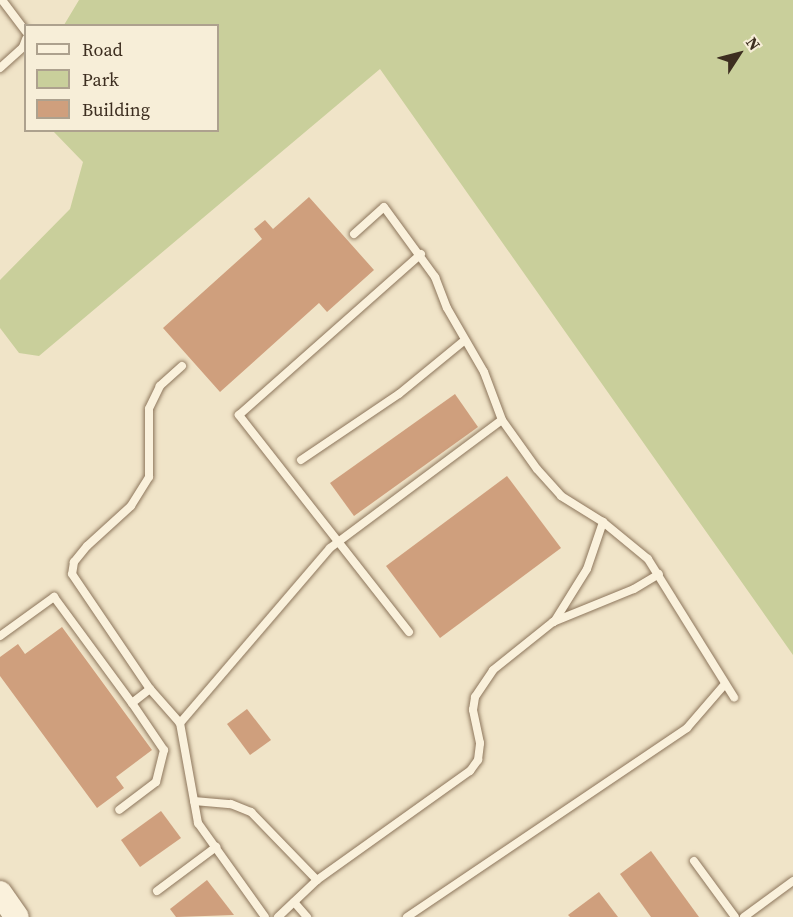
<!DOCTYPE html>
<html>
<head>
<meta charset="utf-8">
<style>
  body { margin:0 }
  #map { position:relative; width:793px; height:917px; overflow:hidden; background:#f0e4c8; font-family:"Source Serif 4",serif }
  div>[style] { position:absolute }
  .green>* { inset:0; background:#c9cf9b }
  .building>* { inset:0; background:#cf9f7d }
  .roads { filter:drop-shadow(0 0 2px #8d765c) drop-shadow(0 0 2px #8d765c) }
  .lane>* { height:8px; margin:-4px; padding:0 4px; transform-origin:4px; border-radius:4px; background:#faf1dc }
  .secondary>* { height:24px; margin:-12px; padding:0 12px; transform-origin:12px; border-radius:12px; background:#faf1dc }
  span { translate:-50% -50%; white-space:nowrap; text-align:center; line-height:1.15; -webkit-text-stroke:5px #f7eed8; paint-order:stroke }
  .legend { position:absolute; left:24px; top:24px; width:195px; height:108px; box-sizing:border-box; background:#f7eed8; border:2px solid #ada18e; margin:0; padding:8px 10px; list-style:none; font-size:18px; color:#3d2e20 }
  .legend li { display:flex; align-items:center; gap:12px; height:30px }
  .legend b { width:30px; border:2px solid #ada18e }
  .north { position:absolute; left:709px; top:24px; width:60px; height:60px; -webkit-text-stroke:4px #f7eed8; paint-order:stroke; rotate:54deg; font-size:16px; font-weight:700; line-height:24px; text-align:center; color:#3d2e20 }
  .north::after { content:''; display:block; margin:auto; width:21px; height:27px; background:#3d2e20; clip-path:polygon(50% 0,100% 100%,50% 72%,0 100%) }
</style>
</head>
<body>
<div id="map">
  <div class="green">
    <i style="clip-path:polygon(79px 0,793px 0,793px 655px,380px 69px,39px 356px,19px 353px,0 328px,0 280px,70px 209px,83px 162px,53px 131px,218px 130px,218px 26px,64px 25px)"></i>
  </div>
  <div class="building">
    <i style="clip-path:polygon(309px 197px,374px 270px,327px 312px,319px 303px,220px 392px,163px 328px,262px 239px,254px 229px,265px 220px,273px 229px)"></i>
    <i style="clip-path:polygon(455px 394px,478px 427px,354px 516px,330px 483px)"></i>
    <i style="clip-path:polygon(507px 476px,561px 548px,440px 638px,386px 566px)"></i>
    <i style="clip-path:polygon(62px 627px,152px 750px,116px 777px,124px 788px,97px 808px,0 676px,0 657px,18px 644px,25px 654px)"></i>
    <i style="clip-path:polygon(247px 709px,271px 740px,250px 755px,227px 724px)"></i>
    <i style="clip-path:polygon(161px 811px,181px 838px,140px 867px,121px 840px)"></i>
    <i style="clip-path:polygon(651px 851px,699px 917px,651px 917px,620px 874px)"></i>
    <i style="clip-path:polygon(207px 880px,234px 915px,176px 917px,170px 909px)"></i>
    <i style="clip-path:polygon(599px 892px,618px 917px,570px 917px,568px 915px)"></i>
  </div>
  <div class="roads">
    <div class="lane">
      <i style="left:2px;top:0;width:40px;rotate:53deg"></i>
      <i style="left:0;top:68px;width:31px;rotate:-42deg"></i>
      <i style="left:23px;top:47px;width:9px;rotate:-69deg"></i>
      <i style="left:354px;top:234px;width:40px;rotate:-42deg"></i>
      <i style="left:384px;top:207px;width:87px;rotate:53.9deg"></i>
      <i style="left:435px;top:277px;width:33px;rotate:69deg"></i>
      <i style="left:447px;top:308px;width:74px;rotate:60deg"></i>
      <i style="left:484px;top:372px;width:51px;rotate:69.4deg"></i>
      <i style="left:502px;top:420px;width:60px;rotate:54.5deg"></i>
      <i style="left:537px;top:469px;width:36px;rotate:48deg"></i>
      <i style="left:561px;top:496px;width:49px;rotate:31.8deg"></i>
      <i style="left:603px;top:522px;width:58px;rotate:39.4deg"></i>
      <i style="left:648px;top:559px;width:163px;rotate:58.1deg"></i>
      <i style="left:182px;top:366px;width:30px;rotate:138deg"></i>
      <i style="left:160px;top:386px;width:25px;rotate:116deg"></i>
      <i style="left:149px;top:409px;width:68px;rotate:90deg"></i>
      <i style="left:149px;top:477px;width:34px;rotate:122deg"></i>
      <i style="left:131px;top:506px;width:59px;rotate:137.7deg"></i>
      <i style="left:87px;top:546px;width:21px;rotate:129deg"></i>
      <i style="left:74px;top:562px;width:12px;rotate:99deg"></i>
      <i style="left:72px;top:574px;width:139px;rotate:55.9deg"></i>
      <i style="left:150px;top:689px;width:45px;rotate:48.6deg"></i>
      <i style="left:180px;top:723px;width:102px;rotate:79.8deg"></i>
      <i style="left:198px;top:823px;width:115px;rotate:54.5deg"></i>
      <i style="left:301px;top:460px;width:118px;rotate:-34deg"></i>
      <i style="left:399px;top:394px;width:85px;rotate:-39.3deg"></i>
      <i style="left:554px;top:622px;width:62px;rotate:-58.1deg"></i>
      <i style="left:587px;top:569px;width:50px;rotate:-71.2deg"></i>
      <i style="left:409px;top:632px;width:276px;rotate:-128.1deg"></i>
      <i style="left:239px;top:415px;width:243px;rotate:-41.5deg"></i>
      <i style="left:0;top:636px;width:67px;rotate:-35.8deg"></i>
      <i style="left:54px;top:597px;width:132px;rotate:53.7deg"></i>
      <i style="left:132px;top:703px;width:57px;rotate:55.8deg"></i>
      <i style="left:164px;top:750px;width:33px;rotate:104deg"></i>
      <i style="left:156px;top:782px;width:46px;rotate:142.9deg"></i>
      <i style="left:132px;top:703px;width:23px;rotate:-38deg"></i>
      <i style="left:180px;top:723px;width:230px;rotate:-49.4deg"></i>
      <i style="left:330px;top:548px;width:214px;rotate:-36.7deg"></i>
      <i style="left:194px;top:801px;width:37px;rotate:5deg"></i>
      <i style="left:231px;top:804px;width:22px;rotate:22deg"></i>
      <i style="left:251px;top:812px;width:95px;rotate:45.9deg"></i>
      <i style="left:694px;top:861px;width:69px;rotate:53.8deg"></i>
      <i style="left:157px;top:891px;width:74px;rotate:-36.7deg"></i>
      <i style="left:294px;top:902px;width:20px;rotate:49deg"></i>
      <i style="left:278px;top:917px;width:54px;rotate:-43.5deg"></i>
      <i style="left:317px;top:880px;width:188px;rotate:-35.5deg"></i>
      <i style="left:470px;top:771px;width:14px;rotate:-54deg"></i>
      <i style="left:478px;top:760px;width:17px;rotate:-83deg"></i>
      <i style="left:480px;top:743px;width:34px;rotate:-102deg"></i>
      <i style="left:473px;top:710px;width:13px;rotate:-81deg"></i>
      <i style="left:475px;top:697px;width:32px;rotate:-56deg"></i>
      <i style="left:493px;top:670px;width:77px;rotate:-38.7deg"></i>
      <i style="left:553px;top:622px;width:87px;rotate:-22.2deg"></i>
      <i style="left:634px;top:589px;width:29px;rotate:-31deg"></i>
      <i style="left:407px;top:917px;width:338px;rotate:-34deg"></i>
      <i style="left:687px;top:728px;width:58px;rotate:-49.2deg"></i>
      <i style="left:744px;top:917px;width:61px;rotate:-36.3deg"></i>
    </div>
    <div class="secondary">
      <i style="left:0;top:893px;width:29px;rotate:55deg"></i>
    </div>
  </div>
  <ul class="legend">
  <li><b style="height:8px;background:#faf1dc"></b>Road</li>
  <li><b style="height:16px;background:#c9cf9b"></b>Park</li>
  <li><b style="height:16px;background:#cf9f7d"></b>Building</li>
  </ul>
  <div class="north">N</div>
</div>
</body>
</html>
